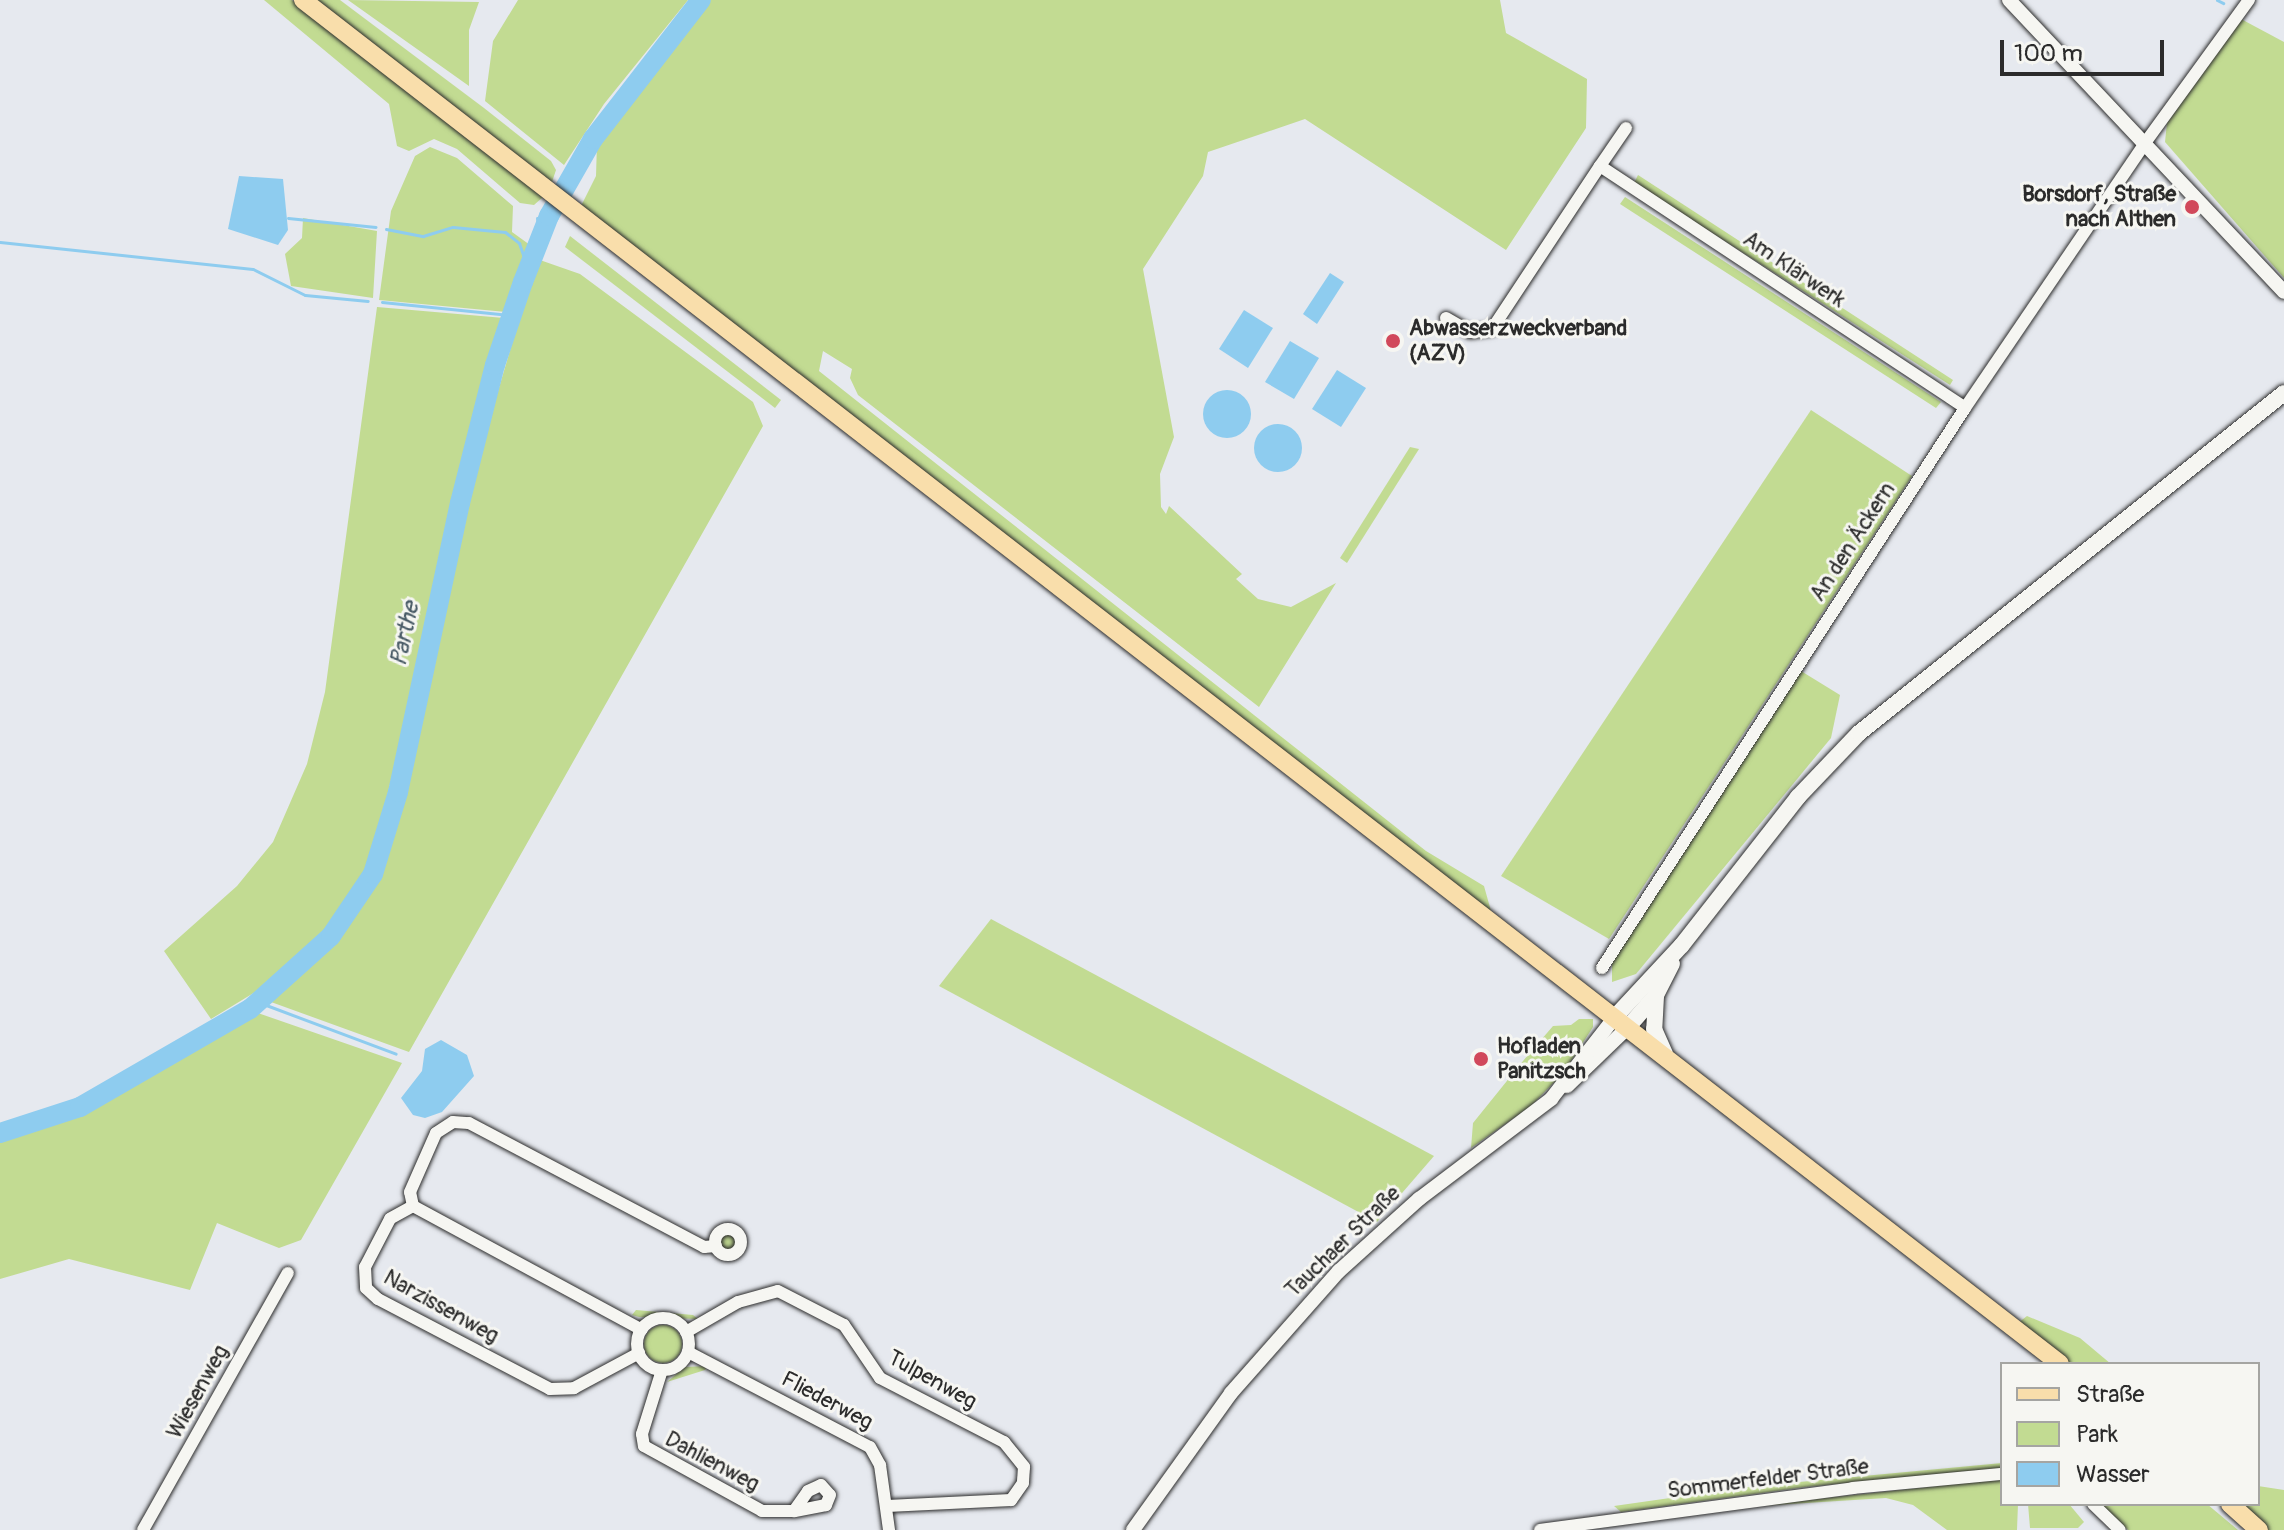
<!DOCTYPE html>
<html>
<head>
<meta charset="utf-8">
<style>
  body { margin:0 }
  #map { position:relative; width:2284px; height:1530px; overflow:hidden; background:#e6e9ef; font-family:Pangolin,sans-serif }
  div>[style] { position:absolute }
  .green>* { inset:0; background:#c2db92 }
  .round { border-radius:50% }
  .water>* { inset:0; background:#8eccef }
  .stream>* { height:3px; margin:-1.5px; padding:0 1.5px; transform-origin:1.5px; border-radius:1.5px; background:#8eccef }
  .river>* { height:20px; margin:-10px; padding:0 10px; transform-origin:10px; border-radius:10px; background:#8eccef }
  .roads { filter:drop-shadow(0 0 2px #2b2b2b) drop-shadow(0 0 2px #2b2b2b) }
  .minor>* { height:12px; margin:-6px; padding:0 6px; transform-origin:6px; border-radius:6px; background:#f6f6f2 }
  .minor>.ring { margin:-6px; padding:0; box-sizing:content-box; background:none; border:12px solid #f6f6f2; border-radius:50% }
  .tertiary>* { height:14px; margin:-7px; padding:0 7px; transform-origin:7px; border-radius:7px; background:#f6f6f2 }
  .secondary>* { height:16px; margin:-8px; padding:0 8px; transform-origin:8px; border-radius:8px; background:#f6f6f2 }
  .primary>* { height:18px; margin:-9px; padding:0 9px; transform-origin:9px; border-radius:9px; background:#f9deab }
  .dots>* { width:22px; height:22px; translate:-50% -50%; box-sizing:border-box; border:4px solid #f6f6f2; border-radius:50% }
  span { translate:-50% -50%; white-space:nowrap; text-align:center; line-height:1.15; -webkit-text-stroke:6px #f6f6f2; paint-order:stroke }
  .poi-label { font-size:22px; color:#2b2b2b; font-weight:700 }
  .right { translate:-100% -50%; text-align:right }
  .left { translate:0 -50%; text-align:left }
  .street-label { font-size:22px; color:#2b2b2b }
  .water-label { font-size:24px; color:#495b66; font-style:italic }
  .legend { position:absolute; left:2000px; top:1362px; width:260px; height:144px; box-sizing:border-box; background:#f6f6f2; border:2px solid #a5a5a2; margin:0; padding:10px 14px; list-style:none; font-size:24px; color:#2b2b2b }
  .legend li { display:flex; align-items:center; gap:16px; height:40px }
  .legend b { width:40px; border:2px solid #a5a5a2 }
  .scale { position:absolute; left:2000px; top:40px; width:164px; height:36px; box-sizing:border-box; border:4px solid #2b2b2b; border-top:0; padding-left:10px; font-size:24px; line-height:28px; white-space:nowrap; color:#2b2b2b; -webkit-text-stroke:6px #f6f6f2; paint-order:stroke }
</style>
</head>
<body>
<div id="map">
  <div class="green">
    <i style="clip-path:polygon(264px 0,292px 0,543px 197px,534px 205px,520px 203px,457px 149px,434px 139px,409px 151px,397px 146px,389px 104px)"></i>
    <i style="clip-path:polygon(313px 0,340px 0,484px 108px,551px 161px,556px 170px,552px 182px)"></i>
    <i style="clip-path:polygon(348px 0,479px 2px,469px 30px,469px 86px)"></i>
    <i style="clip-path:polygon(518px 0,688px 0,604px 104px,564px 165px,485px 101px,493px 41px)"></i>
    <i style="clip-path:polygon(707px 0,1500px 0,1506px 33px,1587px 79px,1586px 128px,1506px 250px,1305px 119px,1208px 152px,1203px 176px,1143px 269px,1174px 437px,1160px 474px,1161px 507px,1166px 514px,1169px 506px,1242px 574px,1236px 579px,1258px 599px,1291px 607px,1336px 583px,1259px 707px,858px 395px,850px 378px,852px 369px,823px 351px,819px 371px,1426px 851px,1484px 886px,1491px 911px,581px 206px,596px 176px,597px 143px)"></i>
    <i style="clip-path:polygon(2241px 19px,2284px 42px,2284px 278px,2165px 142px,2167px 123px)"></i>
    <i style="clip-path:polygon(430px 147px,457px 158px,513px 206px,512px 232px,530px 245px,506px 312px,379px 300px,391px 211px,415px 156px)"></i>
    <i style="clip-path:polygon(1638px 175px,1953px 380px,1950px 385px,1634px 183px)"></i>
    <i style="clip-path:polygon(1625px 197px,1941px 402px,1936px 408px,1620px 204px)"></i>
    <i style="clip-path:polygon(303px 218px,377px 231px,373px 298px,291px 286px,285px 254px,302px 238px)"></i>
    <i style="clip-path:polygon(570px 236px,781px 400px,775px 408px,565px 247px)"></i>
    <i style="clip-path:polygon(537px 259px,580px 274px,753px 402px,763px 426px,409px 1052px,271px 1002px,327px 945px,382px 866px,402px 801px,460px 520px)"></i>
    <i style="clip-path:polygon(377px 307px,504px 318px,369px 870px,321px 936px,280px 977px,211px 1019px,164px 951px,237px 886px,273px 842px,307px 764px,325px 692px)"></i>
    <i style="clip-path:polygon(1811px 410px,1912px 476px,1609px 939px,1501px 876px)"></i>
    <i style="clip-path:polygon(1410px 447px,1419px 449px,1347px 563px,1340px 558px)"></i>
    <i style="clip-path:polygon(1801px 671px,1840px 695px,1831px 738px,1636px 974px,1612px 982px,1612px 962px)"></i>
    <i style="clip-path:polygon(991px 919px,1434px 1156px,1377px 1222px,939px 986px)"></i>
    <i style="clip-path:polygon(255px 1012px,402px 1063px,301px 1240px,279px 1248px,217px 1223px,190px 1290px,69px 1259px,0 1279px,0 1139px,84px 1111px)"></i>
    <i style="clip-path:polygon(1579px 1019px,1593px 1019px,1593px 1027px,1564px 1072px,1531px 1106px,1471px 1148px,1473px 1123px,1523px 1061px,1553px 1026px,1571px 1025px)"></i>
    <i class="round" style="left:715px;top:1229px;width:26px;height:26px"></i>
    <i style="clip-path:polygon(636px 1310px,693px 1315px,698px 1319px,639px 1317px,632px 1315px)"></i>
    <i style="clip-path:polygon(2027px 1316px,2080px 1338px,2111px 1364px,2068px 1364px,2018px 1323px)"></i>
    <i class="round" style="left:644px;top:1325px;width:38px;height:38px"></i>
    <i style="clip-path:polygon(707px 1366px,705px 1370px,667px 1382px,685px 1367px)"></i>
    <i style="clip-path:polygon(2002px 1463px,2002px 1468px,1805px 1487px,1621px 1512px,1614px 1506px,1747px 1487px)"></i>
    <i style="clip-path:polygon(2002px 1479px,2002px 1504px,2018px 1504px,2017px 1530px,1947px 1530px,1913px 1505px,1886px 1498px,1743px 1507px)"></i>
    <i style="clip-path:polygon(2258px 1486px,2284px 1490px,2284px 1530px,2267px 1530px,2235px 1504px,2258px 1504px)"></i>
    <i style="clip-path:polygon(2028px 1504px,2069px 1504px,2084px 1522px,2078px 1528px,2030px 1528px)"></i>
    <i style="clip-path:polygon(2100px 1504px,2207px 1504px,2238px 1530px,2128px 1530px)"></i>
  </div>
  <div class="water">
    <i style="clip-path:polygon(239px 176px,283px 179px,288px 230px,278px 245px,228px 229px)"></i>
    <i style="clip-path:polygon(1330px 273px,1344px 282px,1317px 324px,1303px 314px)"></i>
    <i style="clip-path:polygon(1244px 310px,1273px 328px,1248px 368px,1219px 349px)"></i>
    <i style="clip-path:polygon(1290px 341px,1319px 358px,1294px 399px,1265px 382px)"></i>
    <i style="clip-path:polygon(1337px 370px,1366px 388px,1341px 427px,1312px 409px)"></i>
    <i class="round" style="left:1203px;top:390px;width:48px;height:48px"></i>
    <i class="round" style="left:1254px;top:424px;width:48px;height:48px"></i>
    <i style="clip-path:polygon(441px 1040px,467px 1055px,474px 1076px,442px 1112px,425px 1118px,413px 1115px,401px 1098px,422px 1071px,425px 1049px)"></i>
  </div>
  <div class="stream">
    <i style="left:2217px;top:0;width:7px;rotate:27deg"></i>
    <i style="left:288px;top:218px;width:88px;rotate:5.8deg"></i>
    <i style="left:537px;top:218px;width:20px;rotate:81deg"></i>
    <i style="left:386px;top:229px;width:38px;rotate:11deg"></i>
    <i style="left:423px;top:236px;width:31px;rotate:-17deg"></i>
    <i style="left:453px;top:227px;width:52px;rotate:5.5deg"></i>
    <i style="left:505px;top:232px;width:18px;rotate:38deg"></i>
    <i style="left:519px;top:243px;width:28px;rotate:71deg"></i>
    <i style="left:0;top:242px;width:254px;rotate:6.1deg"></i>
    <i style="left:253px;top:269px;width:58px;rotate:26.6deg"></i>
    <i style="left:305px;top:295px;width:63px;rotate:5.4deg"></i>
    <i style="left:382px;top:302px;width:130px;rotate:5.8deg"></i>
    <i style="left:258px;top:1002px;width:147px;rotate:20.6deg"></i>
  </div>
  <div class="river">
    <i style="left:0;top:1133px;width:84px;rotate:-18deg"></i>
    <i style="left:80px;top:1107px;width:196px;rotate:-30deg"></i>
    <i style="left:250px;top:1009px;width:109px;rotate:-42deg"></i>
    <i style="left:331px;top:936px;width:75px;rotate:-55.9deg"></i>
    <i style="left:373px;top:874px;width:86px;rotate:-73deg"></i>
    <i style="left:398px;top:792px;width:296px;rotate:-77.9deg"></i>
    <i style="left:460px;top:503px;width:142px;rotate:-75.8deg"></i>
    <i style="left:495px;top:365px;width:88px;rotate:-71.4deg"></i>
    <i style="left:523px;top:282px;width:71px;rotate:-68.5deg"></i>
    <i style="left:549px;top:216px;width:89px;rotate:-60.3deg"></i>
    <i style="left:593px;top:139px;width:176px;rotate:-52.2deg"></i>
  </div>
  <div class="roads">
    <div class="minor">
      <i style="left:1600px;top:166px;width:46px;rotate:-55.6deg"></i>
      <i style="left:1446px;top:318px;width:28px;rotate:30deg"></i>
      <i style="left:1470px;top:332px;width:22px;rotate:-8deg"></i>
      <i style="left:1492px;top:329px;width:196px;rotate:-56.5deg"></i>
      <i style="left:1600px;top:166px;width:438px;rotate:33.5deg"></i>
      <i style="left:1602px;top:968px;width:667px;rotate:-57.05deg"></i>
      <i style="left:1965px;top:408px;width:320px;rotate:-55.8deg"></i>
      <i style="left:2145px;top:143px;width:177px;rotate:-54deg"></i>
      <i style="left:413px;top:1206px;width:26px;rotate:151deg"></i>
      <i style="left:390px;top:1219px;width:54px;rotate:117.5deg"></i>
      <i style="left:365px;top:1267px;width:21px;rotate:87deg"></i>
      <i style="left:366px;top:1288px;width:16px;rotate:43deg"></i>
      <i style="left:378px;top:1299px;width:194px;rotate:27.6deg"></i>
      <i style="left:550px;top:1389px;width:24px;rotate:-2deg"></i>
      <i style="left:574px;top:1388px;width:74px;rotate:-28.3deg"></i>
      <i style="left:413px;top:1206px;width:14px;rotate:-102deg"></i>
      <i style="left:410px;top:1192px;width:64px;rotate:-66.2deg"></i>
      <i style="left:436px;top:1133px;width:20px;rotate:-33deg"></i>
      <i style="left:453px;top:1122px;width:16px;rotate:4deg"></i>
      <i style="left:469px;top:1123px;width:266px;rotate:27.8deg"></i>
      <i style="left:704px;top:1247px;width:12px;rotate:-5deg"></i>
      <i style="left:413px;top:1206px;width:260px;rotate:28.4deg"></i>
      <i class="ring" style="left:715px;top:1229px;width:14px;height:14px"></i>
      <i class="ring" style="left:637px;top:1318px;width:40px;height:40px"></i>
      <i style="left:686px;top:1332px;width:60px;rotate:-30deg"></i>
      <i style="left:738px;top:1302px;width:41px;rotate:-15.4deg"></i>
      <i style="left:778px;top:1291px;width:74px;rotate:27.3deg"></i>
      <i style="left:844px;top:1325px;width:64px;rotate:55.8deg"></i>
      <i style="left:880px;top:1378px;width:140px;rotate:27.3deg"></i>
      <i style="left:1004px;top:1442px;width:32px;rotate:51deg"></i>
      <i style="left:1024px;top:1467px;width:16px;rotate:94deg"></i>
      <i style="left:1023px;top:1483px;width:21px;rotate:125deg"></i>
      <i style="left:1011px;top:1500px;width:124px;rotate:177.2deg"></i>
      <i style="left:688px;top:1352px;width:205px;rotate:27.6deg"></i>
      <i style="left:870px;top:1447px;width:21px;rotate:61deg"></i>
      <i style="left:880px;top:1465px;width:66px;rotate:82.1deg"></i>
      <i style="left:662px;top:1370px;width:67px;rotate:107.4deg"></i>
      <i style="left:642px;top:1434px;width:12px;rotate:81deg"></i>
      <i style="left:644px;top:1446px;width:135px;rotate:28.8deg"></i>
      <i style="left:762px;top:1511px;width:32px"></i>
      <i style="left:821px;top:1485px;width:13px;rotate:48deg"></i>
      <i style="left:830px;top:1495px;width:11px;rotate:112deg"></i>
      <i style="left:826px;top:1505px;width:33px;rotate:169deg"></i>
      <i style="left:794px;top:1511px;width:24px;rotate:-55deg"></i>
      <i style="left:808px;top:1491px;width:14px;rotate:-25deg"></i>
      <i style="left:2093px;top:1504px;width:37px;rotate:44deg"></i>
      <i style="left:143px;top:1530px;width:295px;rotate:-60.6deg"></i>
      <i style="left:1540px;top:1530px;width:316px;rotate:-7.6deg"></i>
      <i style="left:1853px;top:1488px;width:150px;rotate:-5.4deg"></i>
    </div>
    <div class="tertiary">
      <i style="left:2009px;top:0;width:401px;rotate:46.7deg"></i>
      <i style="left:1567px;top:1086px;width:85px;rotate:-44deg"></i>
      <i style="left:1133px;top:1530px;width:168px;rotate:-54.4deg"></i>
      <i style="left:1231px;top:1393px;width:163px;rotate:-48.5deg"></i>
      <i style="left:1339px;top:1271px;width:108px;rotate:-42deg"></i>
      <i style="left:1419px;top:1199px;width:166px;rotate:-37.1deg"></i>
      <i style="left:1551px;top:1099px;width:104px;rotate:-52deg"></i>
    </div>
    <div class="secondary">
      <i style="left:1656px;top:996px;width:33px;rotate:93deg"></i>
      <i style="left:1654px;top:1029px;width:27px;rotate:66deg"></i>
      <i style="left:1615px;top:1017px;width:98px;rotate:-47.1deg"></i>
      <i style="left:1682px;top:945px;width:188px;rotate:-51.9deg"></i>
      <i style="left:1798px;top:797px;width:88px;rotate:-46.4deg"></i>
      <i style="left:1859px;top:733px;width:544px;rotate:-38.66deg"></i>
      <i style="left:1628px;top:1027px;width:43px;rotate:-48.8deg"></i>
      <i style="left:1656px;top:995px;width:35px;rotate:-63deg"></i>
    </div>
    <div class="primary">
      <i style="left:303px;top:0;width:2224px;rotate:37.82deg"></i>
      <i style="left:2230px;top:1504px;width:39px;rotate:42deg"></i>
    </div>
  </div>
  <div class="dots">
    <i style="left:2192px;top:207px;background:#d1495b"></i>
    <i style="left:1393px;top:341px;background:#d1495b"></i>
    <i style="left:1481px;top:1059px;background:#d1495b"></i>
  </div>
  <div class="poi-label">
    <span class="right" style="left:2176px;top:207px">Borsdorf, Straße<br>nach Althen</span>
    <span class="left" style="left:1409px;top:341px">Abwasserzweckverband<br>(AZV)</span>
    <span class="left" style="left:1497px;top:1059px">Hofladen<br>Panitzsch</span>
  </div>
  <div class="street-label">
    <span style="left:1794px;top:270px;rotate:34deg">Am Klärwerk</span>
    <span style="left:1853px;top:542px;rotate:-57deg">An den Äckern</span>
    <span style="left:1343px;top:1242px;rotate:-44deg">Tauchaer Straße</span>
    <span style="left:441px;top:1307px;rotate:29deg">Narzissenweg</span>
    <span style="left:932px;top:1380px;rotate:29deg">Tulpenweg</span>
    <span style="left:198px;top:1392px;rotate:-61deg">Wiesenweg</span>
    <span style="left:827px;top:1401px;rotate:28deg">Fliederweg</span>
    <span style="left:712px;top:1462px;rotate:28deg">Dahlienweg</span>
    <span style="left:1768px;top:1479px;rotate:-7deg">Sommerfelder Straße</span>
  </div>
  <div class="water-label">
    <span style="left:405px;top:634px;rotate:-78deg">Parthe</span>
  </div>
  <ul class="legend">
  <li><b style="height:10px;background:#f9deab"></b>Straße</li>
  <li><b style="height:22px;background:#c2db92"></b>Park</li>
  <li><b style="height:22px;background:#8eccef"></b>Wasser</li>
  </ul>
  <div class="scale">100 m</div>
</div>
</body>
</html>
